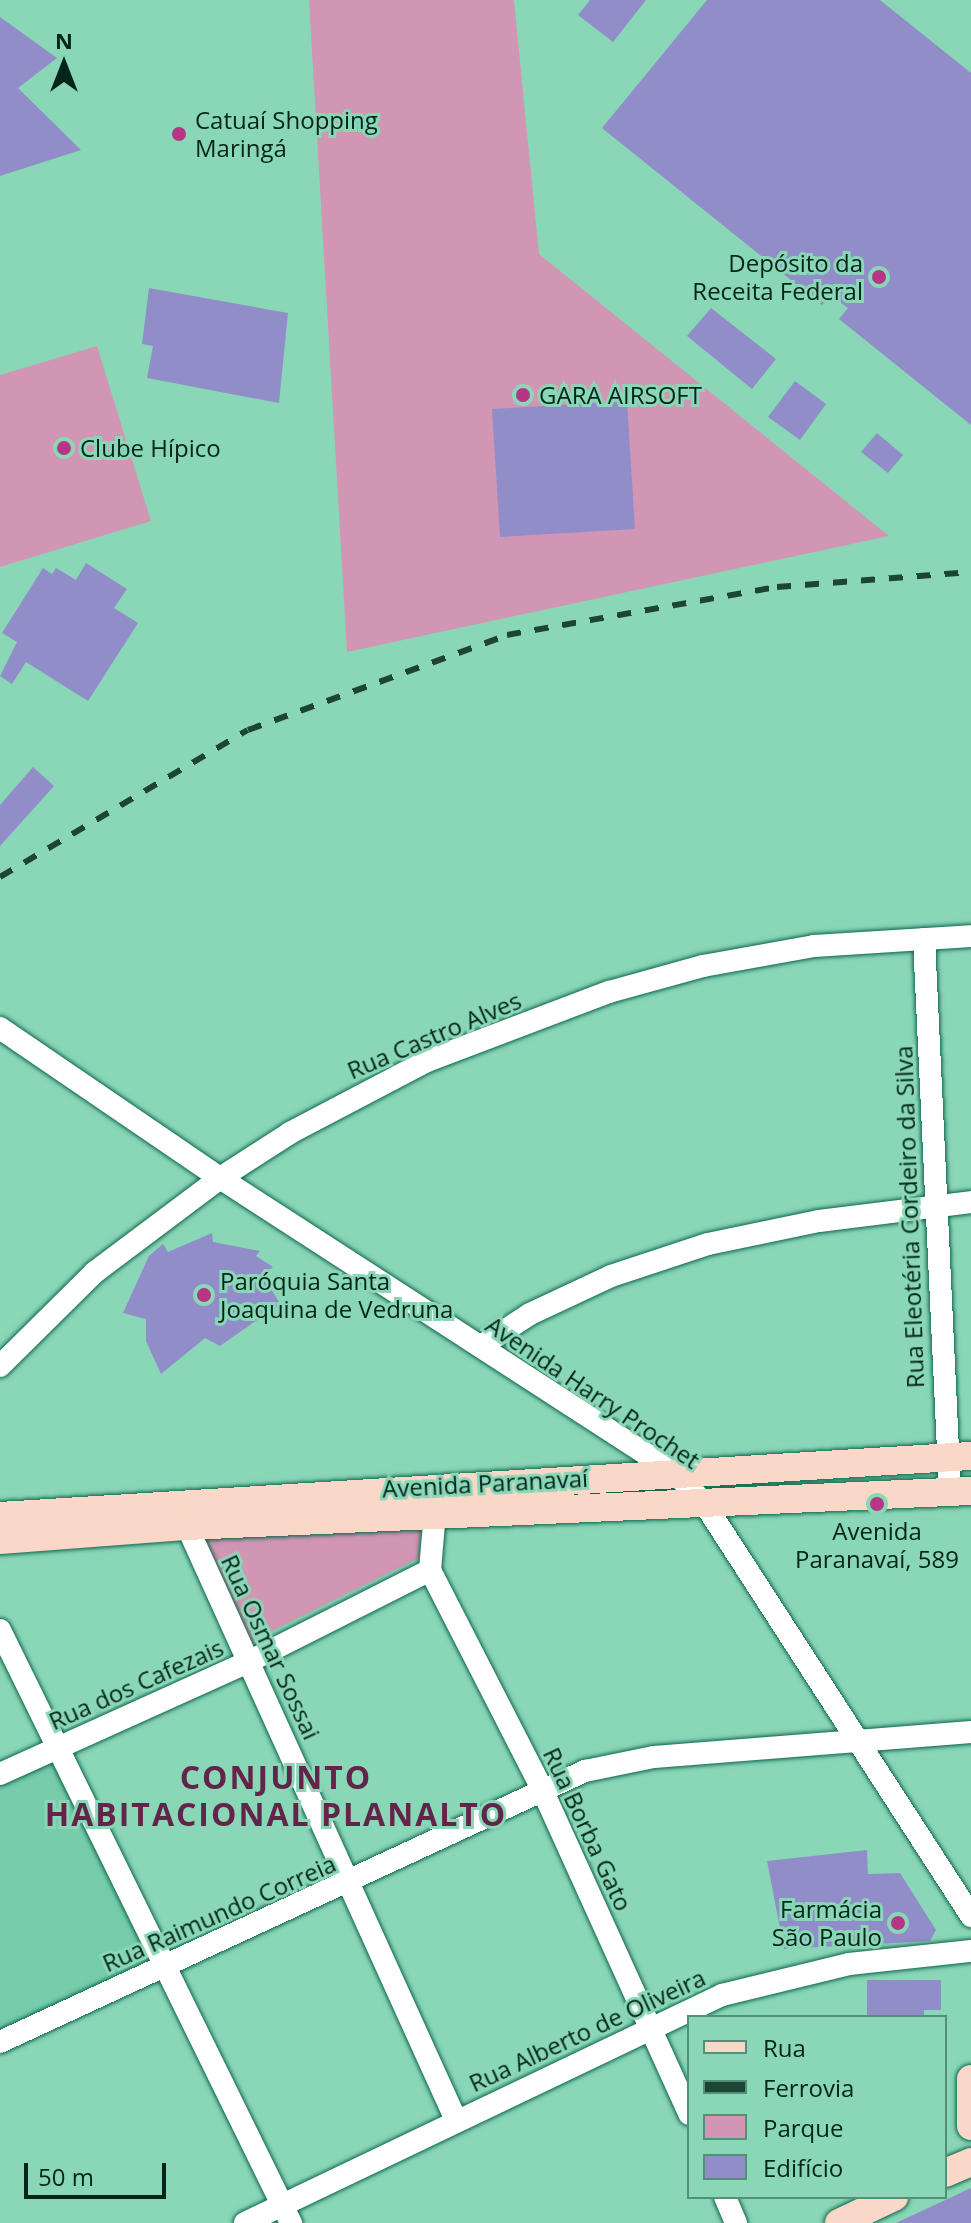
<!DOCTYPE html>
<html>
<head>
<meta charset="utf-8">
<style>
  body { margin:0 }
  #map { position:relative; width:971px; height:2223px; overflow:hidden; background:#8ad7b8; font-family:"Open Sans",sans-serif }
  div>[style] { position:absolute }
  .built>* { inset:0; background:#76cdab }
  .green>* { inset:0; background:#d296b5 }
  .building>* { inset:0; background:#918dc9 }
  .roads { filter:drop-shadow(0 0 2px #0e664c) drop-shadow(0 0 2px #0e664c) }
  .minor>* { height:22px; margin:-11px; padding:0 11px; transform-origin:11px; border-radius:11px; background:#fff }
  .major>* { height:28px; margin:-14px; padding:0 14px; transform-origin:14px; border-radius:14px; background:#fad8c7 }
  .rail>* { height:6px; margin-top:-3px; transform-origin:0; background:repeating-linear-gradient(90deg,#1c4536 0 14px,transparent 0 28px) }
  .dots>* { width:22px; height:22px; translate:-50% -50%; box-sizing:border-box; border:4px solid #8ad7b8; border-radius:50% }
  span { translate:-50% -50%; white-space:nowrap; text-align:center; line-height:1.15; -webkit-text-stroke:6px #8ad7b8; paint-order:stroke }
  .poi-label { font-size:24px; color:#04251a }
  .left { translate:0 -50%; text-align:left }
  .right { translate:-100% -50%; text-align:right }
  .street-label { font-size:24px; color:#04251a }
  .district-label { font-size:32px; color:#622449; font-weight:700; letter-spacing:2px }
  .legend { position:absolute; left:687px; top:2015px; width:260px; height:184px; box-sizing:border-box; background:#8ad7b8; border:2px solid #549079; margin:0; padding:10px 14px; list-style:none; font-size:24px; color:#04251a }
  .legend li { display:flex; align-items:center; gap:16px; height:40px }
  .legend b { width:40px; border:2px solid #549079 }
  .north { position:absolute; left:24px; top:24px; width:80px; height:80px; -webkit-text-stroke:6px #8ad7b8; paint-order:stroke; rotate:0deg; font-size:22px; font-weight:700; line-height:32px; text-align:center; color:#04251a }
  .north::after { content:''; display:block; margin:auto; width:28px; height:36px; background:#04251a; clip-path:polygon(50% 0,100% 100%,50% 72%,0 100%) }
  .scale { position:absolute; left:24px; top:2163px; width:142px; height:36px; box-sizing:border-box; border:4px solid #04251a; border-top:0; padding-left:10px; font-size:24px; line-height:28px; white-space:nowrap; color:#04251a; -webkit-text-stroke:6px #8ad7b8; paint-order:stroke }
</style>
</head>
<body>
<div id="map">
  <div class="built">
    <i style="clip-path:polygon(61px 1745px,166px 1964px,0 2042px,0 1774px)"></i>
  </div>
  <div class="green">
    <i style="clip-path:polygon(309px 0,514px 0,539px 254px,889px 536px,347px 652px)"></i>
    <i style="clip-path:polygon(97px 346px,151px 521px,0 567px,0 375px)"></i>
    <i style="clip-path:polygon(421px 1526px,419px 1558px,250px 1642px,200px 1532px)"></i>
  </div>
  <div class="building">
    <i style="clip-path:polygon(590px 0,646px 0,613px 42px,578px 15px)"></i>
    <i style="clip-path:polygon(707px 0,880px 0,971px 73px,971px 425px,839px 319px,848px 308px,830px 295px,822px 305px,602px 128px)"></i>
    <i style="clip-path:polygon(0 17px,57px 58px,18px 88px,81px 150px,0 176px)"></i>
    <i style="clip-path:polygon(149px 288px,288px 313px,279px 403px,147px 378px,153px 346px,142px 344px)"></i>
    <i style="clip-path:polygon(711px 308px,776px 359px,752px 389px,687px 336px)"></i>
    <i style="clip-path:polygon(795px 381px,826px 404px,800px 440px,768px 417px)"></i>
    <i style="clip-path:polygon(627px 401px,635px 529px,500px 537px,492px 409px)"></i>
    <i style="clip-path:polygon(877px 433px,903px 455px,888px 473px,861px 452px)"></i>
    <i style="clip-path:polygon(86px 563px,127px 589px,114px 608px,138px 623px,88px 701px,26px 662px,12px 684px,0 676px,17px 642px,2px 633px,43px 568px,52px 574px,56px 568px,76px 580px)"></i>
    <i style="clip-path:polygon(33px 767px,54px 786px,0 846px,0 805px)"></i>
    <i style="clip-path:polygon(212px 1233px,213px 1242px,260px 1251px,256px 1256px,273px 1267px,263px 1275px,280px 1304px,220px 1346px,205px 1338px,161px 1374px,146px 1341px,146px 1319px,123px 1313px,149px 1256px,163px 1244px,168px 1252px)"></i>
    <i style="clip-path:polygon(867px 1850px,868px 1874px,900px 1873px,936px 1930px,930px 1941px,784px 1949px,767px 1861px)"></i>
    <i style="clip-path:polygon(867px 1980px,941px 1980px,941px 2010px,924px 2010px,924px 2017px,867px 2017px)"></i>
    <i style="clip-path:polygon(971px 2188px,971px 2223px,896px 2223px)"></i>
  </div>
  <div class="roads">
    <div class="minor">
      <i style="left:924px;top:939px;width:554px;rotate:87.31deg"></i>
      <i style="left:0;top:1028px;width:266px;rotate:34.3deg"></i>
      <i style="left:220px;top:1178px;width:541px;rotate:32.93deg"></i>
      <i style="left:674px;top:1472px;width:43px;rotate:45.9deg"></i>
      <i style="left:704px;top:1503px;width:492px;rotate:57.1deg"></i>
      <i style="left:481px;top:1346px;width:59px;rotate:-33.1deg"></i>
      <i style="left:530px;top:1314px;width:89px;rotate:-25.1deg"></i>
      <i style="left:611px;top:1276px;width:102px;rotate:-18.3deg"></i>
      <i style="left:708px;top:1244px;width:113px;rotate:-11.7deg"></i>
      <i style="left:819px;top:1221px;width:153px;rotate:-7.1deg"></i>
      <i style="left:0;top:1366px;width:134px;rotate:-44.7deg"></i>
      <i style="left:95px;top:1272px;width:156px;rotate:-36.9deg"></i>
      <i style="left:220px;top:1178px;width:83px;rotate:-32.7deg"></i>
      <i style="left:290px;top:1133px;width:155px;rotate:-27.7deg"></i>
      <i style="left:427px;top:1061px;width:195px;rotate:-20.8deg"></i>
      <i style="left:609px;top:992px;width:98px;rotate:-15.5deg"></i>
      <i style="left:703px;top:966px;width:113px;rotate:-10.2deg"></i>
      <i style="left:814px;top:946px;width:157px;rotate:-3.6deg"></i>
      <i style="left:181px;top:1513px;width:666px;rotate:65.63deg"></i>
      <i style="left:430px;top:1570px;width:244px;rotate:62.9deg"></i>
      <i style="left:541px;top:1787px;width:359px;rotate:65.6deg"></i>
      <i style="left:0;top:1630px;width:661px;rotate:63.86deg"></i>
      <i style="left:0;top:1774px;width:272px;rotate:-24.3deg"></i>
      <i style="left:248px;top:1662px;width:204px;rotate:-26.8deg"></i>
      <i style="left:430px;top:1570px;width:70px;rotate:-85.1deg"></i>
      <i style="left:0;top:2042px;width:645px;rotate:-24.86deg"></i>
      <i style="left:585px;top:1771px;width:70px;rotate:-11.5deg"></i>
      <i style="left:654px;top:1757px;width:318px;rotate:-4.5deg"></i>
      <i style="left:725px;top:2197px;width:28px;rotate:67deg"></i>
      <i style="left:245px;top:2223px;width:529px;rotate:-25.55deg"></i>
      <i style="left:722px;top:1995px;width:131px;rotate:-13.7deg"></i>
      <i style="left:849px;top:1964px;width:123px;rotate:-6.1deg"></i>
    </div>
    <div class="major">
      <i style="left:0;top:1516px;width:973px;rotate:-3.54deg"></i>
      <i style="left:0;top:1540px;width:188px;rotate:-4.3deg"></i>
      <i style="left:187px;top:1526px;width:785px;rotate:-2.56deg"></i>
      <i style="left:971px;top:2079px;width:47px;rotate:90deg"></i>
      <i style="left:945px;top:2173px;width:28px;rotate:-23deg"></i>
      <i style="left:839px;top:2223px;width:61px;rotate:-25.3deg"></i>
    </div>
  </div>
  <div class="rail">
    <i style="left:0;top:877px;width:288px;rotate:-30.7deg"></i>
    <i style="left:248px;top:730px;width:276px;rotate:-20.1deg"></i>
    <i style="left:507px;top:635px;width:274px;rotate:-10.1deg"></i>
    <i style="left:777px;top:587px;width:195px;rotate:-4.4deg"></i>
  </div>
  <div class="dots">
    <i style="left:179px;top:134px;background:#b53684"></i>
    <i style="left:879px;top:277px;background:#b53684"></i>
    <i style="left:523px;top:395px;background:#b53684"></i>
    <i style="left:64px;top:448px;background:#b53684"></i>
    <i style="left:204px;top:1295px;background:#b53684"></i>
    <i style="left:877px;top:1504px;background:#b53684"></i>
    <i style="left:898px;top:1923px;background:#b53684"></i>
  </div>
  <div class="poi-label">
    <span class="left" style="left:195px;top:134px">Catuaí Shopping<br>Maringá</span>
    <span class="right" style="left:863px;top:277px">Depósito da<br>Receita Federal</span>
    <span class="left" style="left:539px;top:395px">GARA AIRSOFT</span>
    <span class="left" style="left:80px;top:448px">Clube Hípico</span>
    <span class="left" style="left:220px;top:1295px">Paróquia Santa<br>Joaquina de Vedruna</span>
    <span style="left:877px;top:1545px">Avenida<br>Paranavaí, 589</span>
    <span class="right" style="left:882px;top:1923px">Farmácia<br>São Paulo</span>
  </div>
  <div class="street-label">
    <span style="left:434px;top:1035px;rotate:-23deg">Rua Castro Alves</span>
    <span style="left:909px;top:1217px;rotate:-92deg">Rua Eleotéria Cordeiro da Silva</span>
    <span style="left:593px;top:1392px;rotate:34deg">Avenida Harry Prochet</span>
    <span style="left:485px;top:1483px;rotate:-3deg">Avenida Paranavaí</span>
    <span style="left:271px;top:1647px;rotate:65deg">Rua Osmar Sossai</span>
    <span style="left:136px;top:1684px;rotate:-24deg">Rua dos Cafezais</span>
    <span style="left:588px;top:1829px;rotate:65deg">Rua Borba Gato</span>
    <span style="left:219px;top:1913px;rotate:-24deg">Rua Raimundo Correia</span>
    <span style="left:587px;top:2030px;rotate:-25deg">Rua Alberto de Oliveira</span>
  </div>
  <div class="district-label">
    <span style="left:276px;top:1796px">CONJUNTO<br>HABITACIONAL PLANALTO</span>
  </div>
  <ul class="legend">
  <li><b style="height:10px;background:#fad8c7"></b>Rua</li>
  <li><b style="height:10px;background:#1c4536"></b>Ferrovia</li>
  <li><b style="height:22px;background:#d296b5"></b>Parque</li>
  <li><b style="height:22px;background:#918dc9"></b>Edifício</li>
  </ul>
  <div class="north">N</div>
  <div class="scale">50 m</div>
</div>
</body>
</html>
